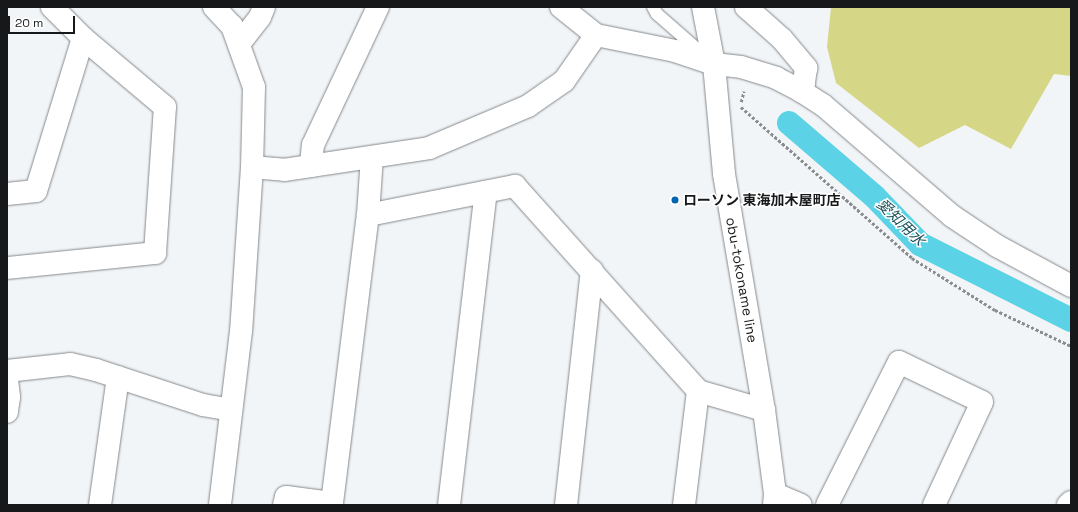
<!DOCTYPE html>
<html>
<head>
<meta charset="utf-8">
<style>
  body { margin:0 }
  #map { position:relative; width:1078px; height:512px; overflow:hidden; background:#f2f5f8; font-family:"Space Grotesk","Noto Sans JP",sans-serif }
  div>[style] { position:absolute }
  .green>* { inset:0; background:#d5d787 }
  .canal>* { height:24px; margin:-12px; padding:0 12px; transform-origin:12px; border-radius:12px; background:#5bd2e5 }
  .path>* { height:2.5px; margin-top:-1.25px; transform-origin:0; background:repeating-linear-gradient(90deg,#8a8c8e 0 3px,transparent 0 5px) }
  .roads { filter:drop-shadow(0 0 1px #85898b) drop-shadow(0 0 1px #85898b) }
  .service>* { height:12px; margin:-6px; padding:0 6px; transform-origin:6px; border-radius:6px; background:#fff }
  .minor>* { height:22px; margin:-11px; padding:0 11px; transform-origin:11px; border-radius:11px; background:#fff }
  .secondary>* { height:22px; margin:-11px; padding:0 11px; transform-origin:11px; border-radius:11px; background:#fff }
  .dots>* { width:11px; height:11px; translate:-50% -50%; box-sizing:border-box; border:2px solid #fff; border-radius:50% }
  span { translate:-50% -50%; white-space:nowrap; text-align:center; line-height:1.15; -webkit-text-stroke:3px #fff; paint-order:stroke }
  .poi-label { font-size:14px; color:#171819; font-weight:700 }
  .left { translate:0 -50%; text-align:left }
  .street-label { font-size:14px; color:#171819 }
  .water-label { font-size:15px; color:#20535b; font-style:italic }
  .frame { position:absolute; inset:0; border:8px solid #171819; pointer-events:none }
  .scale { position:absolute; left:8px; top:16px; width:67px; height:18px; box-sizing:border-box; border:2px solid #171819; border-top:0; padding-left:5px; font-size:12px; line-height:14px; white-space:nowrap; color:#171819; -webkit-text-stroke:3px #fff; paint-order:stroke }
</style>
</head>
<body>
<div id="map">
  <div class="green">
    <i style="clip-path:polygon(831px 7px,1071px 7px,1071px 76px,1054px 74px,1011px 149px,965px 125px,919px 148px,836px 83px,827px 47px)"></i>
  </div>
  <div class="canal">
    <i style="left:789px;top:123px;width:113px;rotate:40.7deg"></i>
    <i style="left:875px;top:197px;width:65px;rotate:46.2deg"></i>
    <i style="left:920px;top:244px;width:169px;rotate:26.7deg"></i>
  </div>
  <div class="path">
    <i style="left:741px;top:102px;width:11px;rotate:-75deg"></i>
    <i style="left:741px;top:107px;width:228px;rotate:41.4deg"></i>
    <i style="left:912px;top:258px;width:98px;rotate:32.1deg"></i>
    <i style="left:995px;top:310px;width:84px;rotate:25.3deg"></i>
  </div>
  <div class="roads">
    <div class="service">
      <i style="left:653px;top:7px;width:8px;rotate:60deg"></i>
      <i style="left:657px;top:14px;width:62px;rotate:41.1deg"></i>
    </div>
    <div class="minor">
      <i style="left:214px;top:7px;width:26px;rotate:47deg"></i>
      <i style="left:232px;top:26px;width:65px;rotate:70.2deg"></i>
      <i style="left:254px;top:87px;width:80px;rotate:91.4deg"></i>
      <i style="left:252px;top:167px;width:164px;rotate:93.8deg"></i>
      <i style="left:241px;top:331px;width:175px;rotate:96.9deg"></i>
      <i style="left:561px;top:7px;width:45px;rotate:38.7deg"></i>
      <i style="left:596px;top:35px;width:81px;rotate:11.4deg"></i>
      <i style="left:675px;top:51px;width:41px;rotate:18.4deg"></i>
      <i style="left:714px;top:64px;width:27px;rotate:6deg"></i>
      <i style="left:741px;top:67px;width:37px;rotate:17deg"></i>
      <i style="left:776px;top:78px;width:25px;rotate:27deg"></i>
      <i style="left:798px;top:89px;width:30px;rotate:33deg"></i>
      <i style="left:823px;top:105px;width:170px;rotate:40.7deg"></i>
      <i style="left:952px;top:216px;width:54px;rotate:33.7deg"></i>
      <i style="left:997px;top:246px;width:84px;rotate:28.4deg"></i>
      <i style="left:746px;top:7px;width:48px;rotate:41.6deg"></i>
      <i style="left:782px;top:39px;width:38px;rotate:50deg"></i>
      <i style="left:806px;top:68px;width:15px;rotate:98deg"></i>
      <i style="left:804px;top:83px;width:9px;rotate:108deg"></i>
      <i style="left:239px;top:44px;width:34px;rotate:-52deg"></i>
      <i style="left:260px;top:17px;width:11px;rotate:-68deg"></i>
      <i style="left:311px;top:166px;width:21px;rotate:-85deg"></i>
      <i style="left:313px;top:145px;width:153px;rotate:-64.8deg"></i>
      <i style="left:252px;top:167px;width:32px;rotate:5deg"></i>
      <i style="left:284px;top:170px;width:147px;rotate:-8.6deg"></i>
      <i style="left:429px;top:148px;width:108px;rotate:-23deg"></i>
      <i style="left:528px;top:106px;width:44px;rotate:-34.8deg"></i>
      <i style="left:564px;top:81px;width:56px;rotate:-55.2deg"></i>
      <i style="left:7px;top:194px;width:29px;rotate:-6deg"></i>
      <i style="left:36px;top:191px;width:160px;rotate:-72.9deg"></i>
      <i style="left:368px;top:215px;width:150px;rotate:-11.2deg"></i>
      <i style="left:515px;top:186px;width:275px;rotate:48.2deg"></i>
      <i style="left:698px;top:391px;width:69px;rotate:16.1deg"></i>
      <i style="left:7px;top:268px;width:149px;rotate:-5.8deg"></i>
      <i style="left:155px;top:253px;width:146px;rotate:-86.1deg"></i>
      <i style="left:165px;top:107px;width:107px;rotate:-139.9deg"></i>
      <i style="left:83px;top:38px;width:44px;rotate:-135deg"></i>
      <i style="left:7px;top:371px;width:63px;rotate:-6.3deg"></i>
      <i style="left:70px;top:364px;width:27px;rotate:13deg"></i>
      <i style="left:96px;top:370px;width:113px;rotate:18.1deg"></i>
      <i style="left:203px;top:405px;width:27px;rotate:10deg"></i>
      <i style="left:7px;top:380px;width:17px;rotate:83deg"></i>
      <i style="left:9px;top:397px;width:15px;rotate:98deg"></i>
      <i style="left:775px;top:494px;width:28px;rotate:23deg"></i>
      <i style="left:100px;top:505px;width:129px;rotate:-82deg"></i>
      <i style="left:284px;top:505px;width:8px;rotate:-76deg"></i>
      <i style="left:286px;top:497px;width:46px;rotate:7.4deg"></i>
      <i style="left:332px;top:503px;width:290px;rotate:-82.9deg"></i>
      <i style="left:368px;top:215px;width:58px;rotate:-86.1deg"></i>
      <i style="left:449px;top:505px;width:315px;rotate:-83.3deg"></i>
      <i style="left:566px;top:505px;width:236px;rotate:-83.7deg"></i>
      <i style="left:684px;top:505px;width:115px;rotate:-83deg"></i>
      <i style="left:827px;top:505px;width:160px;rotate:-63.3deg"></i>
      <i style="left:899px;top:362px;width:92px;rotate:25.7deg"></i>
      <i style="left:982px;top:402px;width:114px;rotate:115deg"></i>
      <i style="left:1068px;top:505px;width:4px;rotate:-45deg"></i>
    </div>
    <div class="secondary">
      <i style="left:703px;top:7px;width:58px;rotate:79.1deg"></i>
      <i style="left:714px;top:64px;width:110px;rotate:84.8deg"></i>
      <i style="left:724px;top:174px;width:239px;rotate:80.4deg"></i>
      <i style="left:764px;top:410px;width:85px;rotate:82.5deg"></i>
      <i style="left:775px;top:494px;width:11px;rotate:95deg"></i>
    </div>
  </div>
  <div class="dots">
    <i style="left:675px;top:200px;background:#0164b0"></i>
  </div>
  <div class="poi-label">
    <span class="left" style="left:683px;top:200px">ローソン 東海加木屋町店</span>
  </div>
  <div class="street-label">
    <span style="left:742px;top:280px;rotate:80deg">obu-tokoname line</span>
  </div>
  <div class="water-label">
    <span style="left:901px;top:222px;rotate:44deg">愛知用水</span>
  </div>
  <div class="frame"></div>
  <div class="scale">20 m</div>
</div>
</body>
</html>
